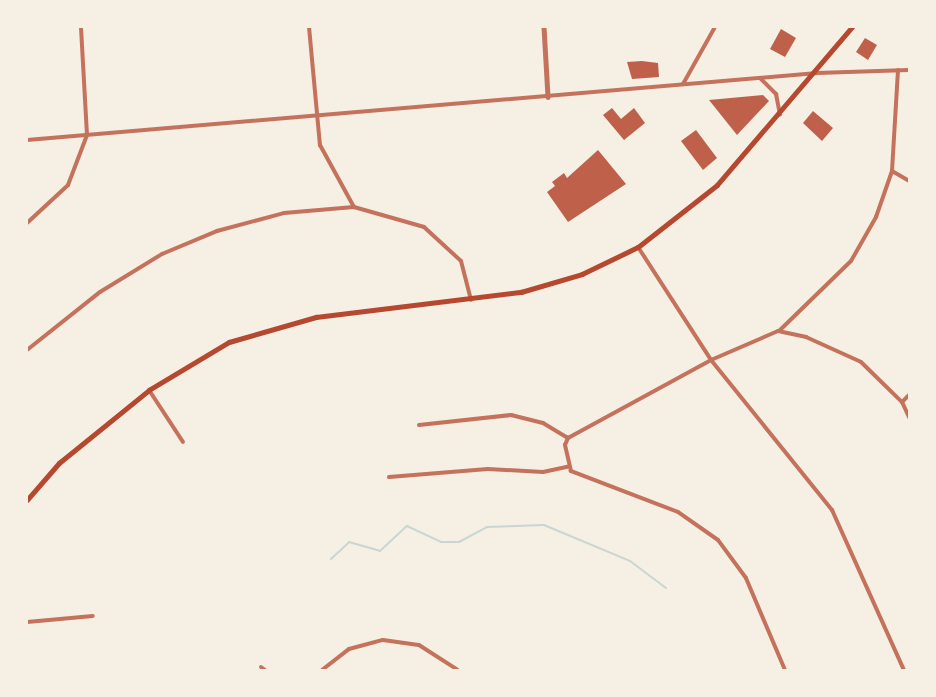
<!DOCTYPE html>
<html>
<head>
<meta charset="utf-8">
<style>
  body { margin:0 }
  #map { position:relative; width:936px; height:697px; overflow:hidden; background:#f6efe4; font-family:Lato,sans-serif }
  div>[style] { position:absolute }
  .stream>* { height:2px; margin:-1px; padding:0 1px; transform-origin:1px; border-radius:1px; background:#c9d6d2 }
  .building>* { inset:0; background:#bf614a }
  .minor>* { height:4px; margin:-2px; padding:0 2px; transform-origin:2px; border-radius:2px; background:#c5725c }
  .tertiary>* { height:4.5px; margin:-2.25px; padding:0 2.25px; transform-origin:2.25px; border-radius:2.25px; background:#c5725c }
  .secondary>* { height:4.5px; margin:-2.25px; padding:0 2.25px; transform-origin:2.25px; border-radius:2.25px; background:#b5482f }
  span { translate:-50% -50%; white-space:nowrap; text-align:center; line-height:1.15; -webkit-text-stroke:5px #f6efe4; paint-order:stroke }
  .frame { position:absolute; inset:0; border:28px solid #f6efe4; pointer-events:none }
</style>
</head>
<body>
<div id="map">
  <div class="stream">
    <i style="left:331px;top:559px;width:25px;rotate:-43deg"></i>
    <i style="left:349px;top:542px;width:32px;rotate:16deg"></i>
    <i style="left:380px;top:551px;width:37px;rotate:-43deg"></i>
    <i style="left:407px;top:526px;width:38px;rotate:25deg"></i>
    <i style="left:441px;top:542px;width:18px"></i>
    <i style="left:459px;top:542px;width:32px;rotate:-28deg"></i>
    <i style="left:487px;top:527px;width:57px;rotate:-2deg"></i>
    <i style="left:544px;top:525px;width:93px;rotate:22.7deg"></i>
    <i style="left:630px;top:561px;width:45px;rotate:36.9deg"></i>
  </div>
  <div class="building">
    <i style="clip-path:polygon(781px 29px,796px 38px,785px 57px,770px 49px)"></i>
    <i style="clip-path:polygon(865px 38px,877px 45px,868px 60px,856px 52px)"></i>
    <i style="clip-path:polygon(642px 61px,658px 63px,659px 77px,632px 79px,627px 62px)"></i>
    <i style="clip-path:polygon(763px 95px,769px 101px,737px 135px,709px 100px)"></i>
    <i style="clip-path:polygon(612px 108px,621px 119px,634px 108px,645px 123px,624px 140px,603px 115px)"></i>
    <i style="clip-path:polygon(813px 111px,833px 128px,822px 141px,803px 123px)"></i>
    <i style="clip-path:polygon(696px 130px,717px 158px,703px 170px,681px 141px)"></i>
    <i style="clip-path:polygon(598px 150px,626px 184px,568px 222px,547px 192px,555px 186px,552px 182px,564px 173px,567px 178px)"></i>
  </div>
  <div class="minor">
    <i style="left:309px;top:27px;width:119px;rotate:84.7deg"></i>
    <i style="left:320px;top:145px;width:71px;rotate:61.3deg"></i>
    <i style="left:898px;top:70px;width:101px;rotate:93.4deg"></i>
    <i style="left:892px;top:171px;width:20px;rotate:30deg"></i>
    <i style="left:760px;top:78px;width:23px;rotate:45deg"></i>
    <i style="left:776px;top:94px;width:21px;rotate:79deg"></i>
    <i style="left:683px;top:84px;width:65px;rotate:-60.7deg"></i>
    <i style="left:27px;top:140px;width:793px;rotate:-4.85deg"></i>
    <i style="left:817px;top:73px;width:92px;rotate:-1.9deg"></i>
    <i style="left:27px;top:223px;width:56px;rotate:-42.8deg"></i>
    <i style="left:68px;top:185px;width:53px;rotate:-69.2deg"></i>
    <i style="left:87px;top:135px;width:108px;rotate:-93.2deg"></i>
    <i style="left:638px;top:247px;width:135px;rotate:57.1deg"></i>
    <i style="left:711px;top:360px;width:193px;rotate:51.1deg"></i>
    <i style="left:832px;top:510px;width:175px;rotate:65.8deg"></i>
    <i style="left:779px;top:331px;width:100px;rotate:-44.2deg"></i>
    <i style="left:851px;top:261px;width:51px;rotate:-60.4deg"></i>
    <i style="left:876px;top:217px;width:49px;rotate:-70.8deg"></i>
    <i style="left:27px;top:350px;width:93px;rotate:-38.5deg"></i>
    <i style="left:100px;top:292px;width:73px;rotate:-31.5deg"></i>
    <i style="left:162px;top:254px;width:60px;rotate:-22.7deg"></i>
    <i style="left:217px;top:231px;width:69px;rotate:-15deg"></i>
    <i style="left:284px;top:213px;width:70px;rotate:-4.9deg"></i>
    <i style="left:354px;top:207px;width:73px;rotate:15.9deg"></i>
    <i style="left:424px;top:227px;width:50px;rotate:42.6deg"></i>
    <i style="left:461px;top:261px;width:40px;rotate:75.6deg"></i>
    <i style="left:149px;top:390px;width:62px;rotate:56.8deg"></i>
    <i style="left:909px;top:395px;width:10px;rotate:135deg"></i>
    <i style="left:902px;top:402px;width:17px;rotate:65deg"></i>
    <i style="left:419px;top:425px;width:93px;rotate:-6.2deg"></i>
    <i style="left:511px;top:415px;width:33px;rotate:14deg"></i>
    <i style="left:543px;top:423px;width:29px;rotate:31deg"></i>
    <i style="left:389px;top:477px;width:99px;rotate:-4.6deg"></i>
    <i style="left:488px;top:469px;width:55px;rotate:3.1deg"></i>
    <i style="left:543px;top:472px;width:25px;rotate:-12deg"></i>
    <i style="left:27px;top:622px;width:66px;rotate:-5.2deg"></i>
    <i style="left:261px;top:667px;width:5px;rotate:37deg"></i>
    <i style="left:322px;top:670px;width:34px;rotate:-38deg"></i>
    <i style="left:349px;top:649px;width:35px;rotate:-15deg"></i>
    <i style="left:383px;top:640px;width:36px;rotate:8deg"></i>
    <i style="left:419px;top:645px;width:46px;rotate:32.7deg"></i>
    <i style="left:785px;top:670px;width:100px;rotate:-113deg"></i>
    <i style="left:746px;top:578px;width:47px;rotate:-126.4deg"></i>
    <i style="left:718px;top:540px;width:49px;rotate:-145deg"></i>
    <i style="left:678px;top:512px;width:115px;rotate:-159deg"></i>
    <i style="left:571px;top:471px;width:27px;rotate:-103deg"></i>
    <i style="left:565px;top:445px;width:8px;rotate:-67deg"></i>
    <i style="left:568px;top:438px;width:163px;rotate:-28.6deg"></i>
    <i style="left:711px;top:360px;width:73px;rotate:-23.4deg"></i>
    <i style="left:778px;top:331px;width:29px;rotate:12deg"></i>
    <i style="left:806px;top:337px;width:60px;rotate:24.4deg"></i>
    <i style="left:861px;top:362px;width:57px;rotate:44.3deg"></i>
  </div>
  <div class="tertiary">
    <i style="left:544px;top:27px;width:70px;rotate:86.7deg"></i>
  </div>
  <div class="secondary">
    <i style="left:27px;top:500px;width:49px;rotate:-49.1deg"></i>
    <i style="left:59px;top:463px;width:116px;rotate:-39deg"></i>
    <i style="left:149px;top:390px;width:93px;rotate:-31deg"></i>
    <i style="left:229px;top:342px;width:91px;rotate:-16deg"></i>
    <i style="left:316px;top:317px;width:207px;rotate:-7deg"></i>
    <i style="left:521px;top:292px;width:64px;rotate:-16.4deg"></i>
    <i style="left:582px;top:274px;width:62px;rotate:-25.7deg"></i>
    <i style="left:638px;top:247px;width:100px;rotate:-38.1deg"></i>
    <i style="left:717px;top:185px;width:208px;rotate:-49.5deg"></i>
  </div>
  <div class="frame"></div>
</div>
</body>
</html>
